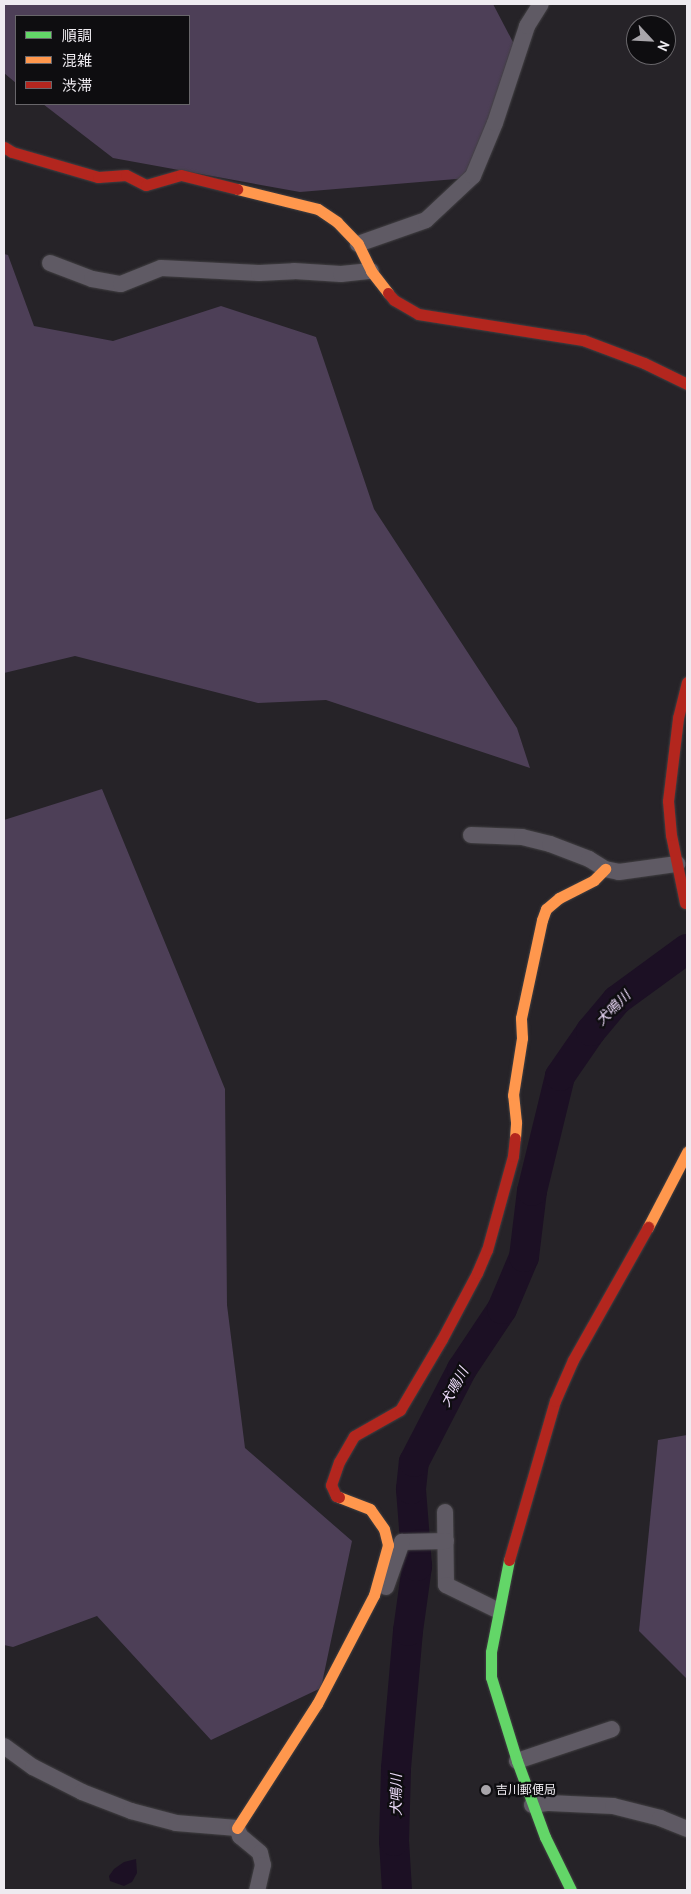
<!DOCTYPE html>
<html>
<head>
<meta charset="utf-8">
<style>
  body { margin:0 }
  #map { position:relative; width:691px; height:1894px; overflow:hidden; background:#262328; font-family:"PT Sans","Noto Sans JP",sans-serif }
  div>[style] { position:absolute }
  .forest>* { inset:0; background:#4d3f57 }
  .water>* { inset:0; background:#1c1024 }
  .river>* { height:30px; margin:-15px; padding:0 15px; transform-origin:15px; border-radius:15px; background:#1c1024 }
  .roads { filter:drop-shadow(0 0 1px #424043) drop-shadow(0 0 1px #424043) }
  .street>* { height:16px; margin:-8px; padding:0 8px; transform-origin:8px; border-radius:8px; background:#5f5a64 }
  .fast>* { height:11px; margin:-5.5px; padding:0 5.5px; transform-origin:5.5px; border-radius:5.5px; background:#63d668 }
  .slow>* { height:11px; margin:-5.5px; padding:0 5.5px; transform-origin:5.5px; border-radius:5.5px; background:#ff974d }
  .jam>* { height:11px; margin:-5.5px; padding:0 5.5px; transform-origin:5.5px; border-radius:5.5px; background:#b3261e }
  .dots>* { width:14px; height:14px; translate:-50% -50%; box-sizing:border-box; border:2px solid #0e0d10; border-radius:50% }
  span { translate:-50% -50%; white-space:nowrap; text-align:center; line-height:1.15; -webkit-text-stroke:4.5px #0e0d10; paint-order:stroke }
  .poi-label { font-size:12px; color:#eeebf0 }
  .left { translate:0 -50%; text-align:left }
  .water-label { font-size:14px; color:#eedcfb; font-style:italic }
  .frame { position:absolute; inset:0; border:5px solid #eeebf0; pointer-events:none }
  .legend { position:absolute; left:15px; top:15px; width:175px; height:90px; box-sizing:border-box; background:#0e0d10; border:1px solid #68666a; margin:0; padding:6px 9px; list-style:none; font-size:15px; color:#eeebf0 }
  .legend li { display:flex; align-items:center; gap:10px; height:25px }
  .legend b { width:25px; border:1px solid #68666a }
  .north { position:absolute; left:626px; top:15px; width:50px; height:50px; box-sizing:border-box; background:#0e0d10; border:1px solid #68666a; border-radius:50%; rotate:115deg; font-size:14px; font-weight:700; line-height:20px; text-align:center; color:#eeebf0 }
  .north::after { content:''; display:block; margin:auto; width:18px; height:22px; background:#a8a5aa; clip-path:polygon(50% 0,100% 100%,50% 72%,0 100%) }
</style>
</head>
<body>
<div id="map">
  <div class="forest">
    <i style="clip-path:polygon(4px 4px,493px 4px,514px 44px,468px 178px,300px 192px,113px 158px,43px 104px,189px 104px,189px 16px,16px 16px,16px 83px,4px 73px)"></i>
    <i style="clip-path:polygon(4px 254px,8px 255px,34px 326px,113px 341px,221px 306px,316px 337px,374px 509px,517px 728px,530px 768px,326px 700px,258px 703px,75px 656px,4px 673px)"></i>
    <i style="clip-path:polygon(102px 789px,225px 1089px,227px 1305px,245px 1448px,352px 1541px,321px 1688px,211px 1740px,97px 1616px,13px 1647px,4px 1645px,4px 820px)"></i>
    <i style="clip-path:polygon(687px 1435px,687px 1679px,639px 1631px,658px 1440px)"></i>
  </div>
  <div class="water">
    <i style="clip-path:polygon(136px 1859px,137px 1873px,132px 1882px,124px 1886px,110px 1881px,109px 1876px,114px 1869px,124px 1862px)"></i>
  </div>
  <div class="river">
    <i style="left:397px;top:1890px;width:49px;rotate:-93.5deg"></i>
    <i style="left:394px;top:1841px;width:73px;rotate:-88.4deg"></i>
    <i style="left:396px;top:1768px;width:138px;rotate:-85deg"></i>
    <i style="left:408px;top:1631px;width:66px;rotate:-82.1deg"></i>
    <i style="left:417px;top:1566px;width:77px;rotate:-94.5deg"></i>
    <i style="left:411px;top:1489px;width:27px;rotate:-84deg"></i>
    <i style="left:414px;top:1462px;width:105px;rotate:-62.7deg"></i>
    <i style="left:462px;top:1369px;width:72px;rotate:-56.3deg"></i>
    <i style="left:502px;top:1309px;width:56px;rotate:-67.1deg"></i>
    <i style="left:524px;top:1257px;width:66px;rotate:-83.1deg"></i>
    <i style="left:532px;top:1191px;width:118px;rotate:-76.3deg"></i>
    <i style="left:560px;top:1076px;width:55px;rotate:-55.4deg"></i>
    <i style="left:591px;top:1031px;width:40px;rotate:-50deg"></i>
    <i style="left:617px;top:1000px;width:87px;rotate:-36.1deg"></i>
  </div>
  <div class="roads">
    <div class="street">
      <i style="left:358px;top:244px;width:72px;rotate:-19.4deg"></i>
      <i style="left:426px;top:220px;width:64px;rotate:-43.1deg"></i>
      <i style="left:473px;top:176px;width:57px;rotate:-67.5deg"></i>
      <i style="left:495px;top:123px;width:102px;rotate:-71.7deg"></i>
      <i style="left:527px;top:26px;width:26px;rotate:-58deg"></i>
      <i style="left:50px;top:263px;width:45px;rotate:20.9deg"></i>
      <i style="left:92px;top:279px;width:29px;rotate:10deg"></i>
      <i style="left:121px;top:284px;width:43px;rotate:-21.8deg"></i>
      <i style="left:161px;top:268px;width:98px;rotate:2.9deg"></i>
      <i style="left:259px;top:273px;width:35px;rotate:-3deg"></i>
      <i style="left:294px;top:271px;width:47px;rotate:3.7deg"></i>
      <i style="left:341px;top:274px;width:30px;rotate:-6deg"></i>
      <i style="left:471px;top:835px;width:51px;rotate:2.2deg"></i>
      <i style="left:522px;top:837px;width:29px;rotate:14deg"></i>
      <i style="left:550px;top:844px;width:42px;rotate:21deg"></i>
      <i style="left:589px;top:859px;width:19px;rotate:32deg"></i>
      <i style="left:605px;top:869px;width:14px;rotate:12deg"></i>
      <i style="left:619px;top:872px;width:59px;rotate:-7.9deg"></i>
      <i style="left:445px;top:1512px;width:73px;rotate:89.2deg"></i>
      <i style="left:446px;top:1585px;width:57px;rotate:26.1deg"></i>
      <i style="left:402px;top:1542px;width:44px;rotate:-1.3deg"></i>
      <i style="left:386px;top:1587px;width:48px;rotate:-70.4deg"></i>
      <i style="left:4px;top:1746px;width:36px;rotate:36deg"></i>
      <i style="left:33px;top:1767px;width:55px;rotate:27deg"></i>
      <i style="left:82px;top:1792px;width:53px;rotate:21.2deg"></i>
      <i style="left:131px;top:1811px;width:47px;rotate:14.9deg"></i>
      <i style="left:176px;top:1823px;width:61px;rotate:4.7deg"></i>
      <i style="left:237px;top:1828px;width:9px;rotate:69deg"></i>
      <i style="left:240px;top:1836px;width:26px;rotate:40deg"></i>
      <i style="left:260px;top:1853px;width:12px;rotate:76deg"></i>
      <i style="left:263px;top:1865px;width:26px;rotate:103deg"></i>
      <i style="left:517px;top:1761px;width:100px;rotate:-18.6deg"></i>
      <i style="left:532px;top:1805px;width:17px;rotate:-7deg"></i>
      <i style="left:549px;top:1803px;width:64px;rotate:2.7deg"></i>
      <i style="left:613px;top:1806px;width:49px;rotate:14.3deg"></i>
      <i style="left:660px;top:1818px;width:29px;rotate:22deg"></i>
    </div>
    <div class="fast">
      <i style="left:509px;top:1560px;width:94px;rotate:101.1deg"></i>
      <i style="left:491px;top:1652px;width:25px;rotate:90deg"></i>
      <i style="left:491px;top:1677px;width:88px;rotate:72.8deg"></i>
      <i style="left:517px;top:1761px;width:81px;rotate:69.8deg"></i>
      <i style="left:545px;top:1837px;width:59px;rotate:63.9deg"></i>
    </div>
    <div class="slow">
      <i style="left:237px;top:189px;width:83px;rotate:13.9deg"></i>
      <i style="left:318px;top:209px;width:23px;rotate:34deg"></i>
      <i style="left:337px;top:222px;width:30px;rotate:46deg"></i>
      <i style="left:358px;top:244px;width:30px;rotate:64deg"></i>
      <i style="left:371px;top:271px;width:28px;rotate:52deg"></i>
      <i style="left:515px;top:1138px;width:16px;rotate:-86deg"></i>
      <i style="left:516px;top:1122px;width:27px;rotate:-96deg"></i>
      <i style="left:513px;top:1095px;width:58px;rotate:-81deg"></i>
      <i style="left:522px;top:1038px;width:20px;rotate:-93deg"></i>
      <i style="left:521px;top:1018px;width:100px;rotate:-77.9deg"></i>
      <i style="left:542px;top:920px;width:12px;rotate:-70deg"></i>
      <i style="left:546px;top:909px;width:17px;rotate:-40deg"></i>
      <i style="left:559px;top:898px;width:39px;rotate:-27deg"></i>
      <i style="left:594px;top:880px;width:16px;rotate:-45deg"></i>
      <i style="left:648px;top:1227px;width:85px;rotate:-62.5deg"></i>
      <i style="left:237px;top:1828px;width:148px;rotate:-57.2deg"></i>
      <i style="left:317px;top:1704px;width:123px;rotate:-62.4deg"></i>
      <i style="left:374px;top:1595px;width:52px;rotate:-74.4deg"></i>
      <i style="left:388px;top:1545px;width:16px;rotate:-104deg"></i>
      <i style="left:384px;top:1529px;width:24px;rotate:-125deg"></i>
      <i style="left:370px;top:1509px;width:33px;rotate:-159deg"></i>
    </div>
    <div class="jam">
      <i style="left:4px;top:147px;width:9px;rotate:32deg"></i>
      <i style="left:12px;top:152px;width:90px;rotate:16.2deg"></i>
      <i style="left:98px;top:177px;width:28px;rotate:-4deg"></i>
      <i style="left:126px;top:175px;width:22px;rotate:27deg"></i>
      <i style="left:146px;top:185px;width:36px;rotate:-16deg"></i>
      <i style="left:181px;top:175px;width:58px;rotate:14deg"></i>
      <i style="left:388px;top:293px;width:9px;rotate:49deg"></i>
      <i style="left:394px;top:300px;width:28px;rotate:30deg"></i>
      <i style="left:418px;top:314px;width:167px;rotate:9deg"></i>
      <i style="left:583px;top:340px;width:65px;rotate:20.7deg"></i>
      <i style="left:644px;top:363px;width:48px;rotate:26deg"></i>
      <i style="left:685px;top:903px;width:69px;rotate:-101.6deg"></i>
      <i style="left:671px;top:835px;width:34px;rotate:-95deg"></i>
      <i style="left:668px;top:801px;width:84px;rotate:-83.1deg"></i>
      <i style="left:678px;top:718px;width:37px;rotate:-76deg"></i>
      <i style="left:339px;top:1497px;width:3px;rotate:-162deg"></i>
      <i style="left:336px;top:1496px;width:12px;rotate:-114deg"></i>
      <i style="left:331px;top:1485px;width:24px;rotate:-71deg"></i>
      <i style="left:339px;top:1462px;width:30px;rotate:-60deg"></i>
      <i style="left:354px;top:1436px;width:53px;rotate:-29.5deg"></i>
      <i style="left:400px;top:1410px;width:82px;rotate:-59.4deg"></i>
      <i style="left:442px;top:1339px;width:75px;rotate:-62.1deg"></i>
      <i style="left:477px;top:1273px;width:25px;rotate:-67deg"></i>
      <i style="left:487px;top:1250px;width:98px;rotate:-74.5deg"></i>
      <i style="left:513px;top:1156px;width:18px;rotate:-84deg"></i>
      <i style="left:509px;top:1560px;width:166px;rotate:-73.9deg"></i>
      <i style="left:555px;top:1401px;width:45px;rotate:-66.3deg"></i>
      <i style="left:573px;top:1360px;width:153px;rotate:-60.6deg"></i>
    </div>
  </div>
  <div class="dots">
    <i style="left:486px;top:1790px;background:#a8a5aa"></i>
  </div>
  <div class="poi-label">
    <span class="left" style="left:496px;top:1790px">吉川郵便局</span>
  </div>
  <div class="water-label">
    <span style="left:613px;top:1008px;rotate:-45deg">犬鳴川</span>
    <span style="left:454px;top:1387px;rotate:-61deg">犬鳴川</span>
    <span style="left:396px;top:1795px;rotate:-90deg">犬鳴川</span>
  </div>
  <div class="frame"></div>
  <ul class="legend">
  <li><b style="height:6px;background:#63d668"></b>順調</li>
  <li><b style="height:6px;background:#ff974d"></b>混雑</li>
  <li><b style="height:6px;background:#b3261e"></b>渋滞</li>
  </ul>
  <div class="north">N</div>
</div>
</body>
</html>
